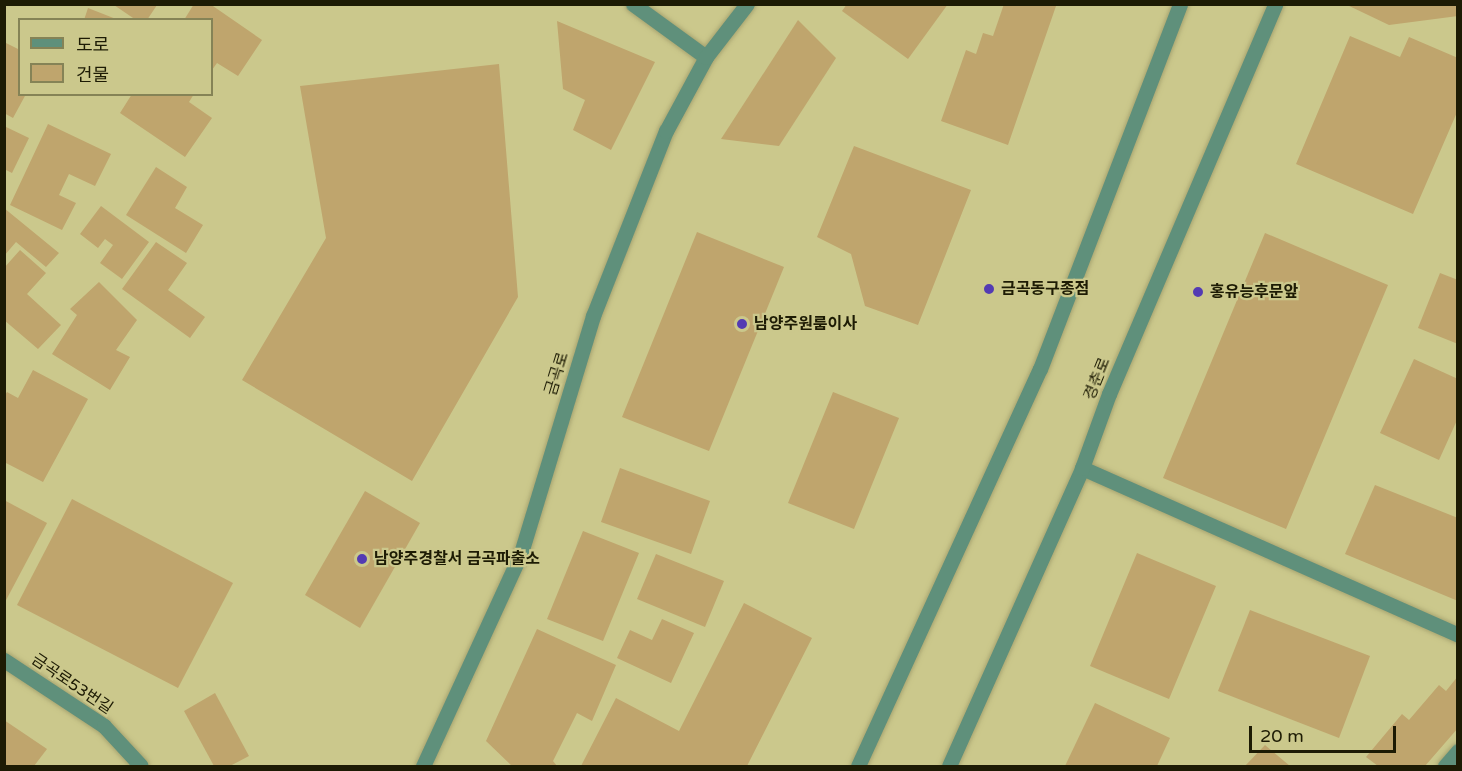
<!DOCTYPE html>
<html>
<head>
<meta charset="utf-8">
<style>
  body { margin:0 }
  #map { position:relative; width:1462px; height:771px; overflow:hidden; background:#cbc88c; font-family:"Varela Round","Noto Sans KR",sans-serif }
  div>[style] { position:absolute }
  .building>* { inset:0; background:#bfa56d }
  .roads { filter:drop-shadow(0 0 2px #a8a571) drop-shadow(0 0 2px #a8a571) }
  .minor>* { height:15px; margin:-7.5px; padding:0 7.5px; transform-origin:7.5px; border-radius:7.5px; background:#5f907b }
  .tertiary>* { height:15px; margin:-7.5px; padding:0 7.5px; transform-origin:7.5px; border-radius:7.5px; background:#5f907b }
  .dots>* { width:16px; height:16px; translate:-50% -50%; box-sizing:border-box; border:3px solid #cbc88c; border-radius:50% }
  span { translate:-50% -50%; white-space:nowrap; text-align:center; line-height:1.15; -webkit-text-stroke:4.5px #cbc88c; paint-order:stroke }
  .poi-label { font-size:16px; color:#1d1b04; font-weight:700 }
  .left { translate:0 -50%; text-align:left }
  .street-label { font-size:16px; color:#1d1b04 }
  .frame { position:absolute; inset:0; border:6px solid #1d1b04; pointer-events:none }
  .legend { position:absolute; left:18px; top:18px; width:195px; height:78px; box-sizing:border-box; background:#cbc88c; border:2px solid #858356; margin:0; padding:8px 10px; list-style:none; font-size:18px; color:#1d1b04 }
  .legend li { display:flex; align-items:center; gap:12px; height:30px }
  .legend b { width:30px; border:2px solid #858356 }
  .scale { position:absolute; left:1249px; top:726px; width:147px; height:27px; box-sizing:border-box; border:3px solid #1d1b04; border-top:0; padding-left:8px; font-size:18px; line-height:21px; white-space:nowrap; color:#1d1b04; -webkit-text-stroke:4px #cbc88c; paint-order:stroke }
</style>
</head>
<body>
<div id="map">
  <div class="building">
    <i style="clip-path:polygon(194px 4px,210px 4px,262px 40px,238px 76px,217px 63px,212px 70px,212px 20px,184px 20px)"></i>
    <i style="clip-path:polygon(847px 4px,948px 4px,908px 59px,842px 11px)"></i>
    <i style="clip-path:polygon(1004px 4px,1056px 6px,1008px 145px,941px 121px,966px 50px,976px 54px,983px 33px,993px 36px)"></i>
    <i style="clip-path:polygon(1345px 4px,1458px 4px,1458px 16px,1389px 25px)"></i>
    <i style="clip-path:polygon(114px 5px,157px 5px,147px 20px,136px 20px)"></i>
    <i style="clip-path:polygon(88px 8px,116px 19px,116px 20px,84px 20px)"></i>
    <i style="clip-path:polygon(798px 20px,836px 58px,779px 146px,721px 139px)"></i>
    <i style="clip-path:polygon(557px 21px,655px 62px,611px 150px,573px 130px,585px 100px,563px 89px)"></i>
    <i style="clip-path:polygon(1350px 36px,1400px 57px,1409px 37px,1458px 58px,1458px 110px,1413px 214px,1296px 164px)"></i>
    <i style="clip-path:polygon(4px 42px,20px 50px,20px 94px,26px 94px,13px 118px,4px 113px)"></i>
    <i style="clip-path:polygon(499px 64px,518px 297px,412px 481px,242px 380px,326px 238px,300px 86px)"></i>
    <i style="clip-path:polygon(132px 94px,194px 94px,189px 102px,212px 118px,185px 157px,120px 113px)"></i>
    <i style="clip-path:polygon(48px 124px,111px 154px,95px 186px,69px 174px,59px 195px,76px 203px,62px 230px,10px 205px)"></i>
    <i style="clip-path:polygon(4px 126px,29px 138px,12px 173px,4px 169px)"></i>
    <i style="clip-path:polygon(854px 146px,971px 190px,918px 325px,865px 306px,851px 254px,817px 237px)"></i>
    <i style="clip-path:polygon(156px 167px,187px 187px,175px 208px,203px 225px,186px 253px,126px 215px)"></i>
    <i style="clip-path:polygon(101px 206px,149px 242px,122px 279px,100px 263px,113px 245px,105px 239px,98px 248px,80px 234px)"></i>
    <i style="clip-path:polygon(4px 208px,59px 253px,46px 267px,16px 242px,4px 256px)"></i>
    <i style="clip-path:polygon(697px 232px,784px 267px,709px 451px,622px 417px)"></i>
    <i style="clip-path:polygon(1265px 233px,1388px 285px,1286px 529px,1163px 478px)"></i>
    <i style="clip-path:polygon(156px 242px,187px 263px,168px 290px,205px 317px,190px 338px,122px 289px)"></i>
    <i style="clip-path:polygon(20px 250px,46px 273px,27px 294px,61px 325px,38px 349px,4px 320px,4px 268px)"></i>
    <i style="clip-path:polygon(1440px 273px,1458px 280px,1458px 344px,1418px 328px)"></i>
    <i style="clip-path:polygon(99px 282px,137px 320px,116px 350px,130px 357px,110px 390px,52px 354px,77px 315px,70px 309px)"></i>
    <i style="clip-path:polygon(1414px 359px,1458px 379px,1458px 418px,1439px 460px,1380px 433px)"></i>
    <i style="clip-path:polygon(33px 370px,88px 399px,43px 482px,4px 462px,4px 397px,7px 392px,18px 398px)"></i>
    <i style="clip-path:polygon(833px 392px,899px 418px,854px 529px,788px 503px)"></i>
    <i style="clip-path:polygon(620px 468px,710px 501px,691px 554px,601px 522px)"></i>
    <i style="clip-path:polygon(1375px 485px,1458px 518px,1458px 601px,1345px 554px)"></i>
    <i style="clip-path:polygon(365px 491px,420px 523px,360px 628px,305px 595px)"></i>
    <i style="clip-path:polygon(72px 499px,233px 583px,178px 688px,17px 605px)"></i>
    <i style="clip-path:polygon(4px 500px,47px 523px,4px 604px)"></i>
    <i style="clip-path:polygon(583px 531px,639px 553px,603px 641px,547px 619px)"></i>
    <i style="clip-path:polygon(1137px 553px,1216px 586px,1169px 699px,1090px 666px)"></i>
    <i style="clip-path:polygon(656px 554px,724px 581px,705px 627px,637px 599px)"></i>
    <i style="clip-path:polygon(744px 603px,812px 638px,747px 766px,581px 766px,616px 698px,679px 731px)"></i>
    <i style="clip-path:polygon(1250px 610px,1370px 656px,1339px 738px,1218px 691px)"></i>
    <i style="clip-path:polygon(662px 619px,694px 633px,671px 683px,617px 658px,630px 630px,652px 640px)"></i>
    <i style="clip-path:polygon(537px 629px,616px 665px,592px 721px,577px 713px,553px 761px,557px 766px,512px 766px,486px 741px)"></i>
    <i style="clip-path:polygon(1458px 676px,1458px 728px,1425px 766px,1378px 766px,1366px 757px,1402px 714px,1409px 720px,1439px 685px,1446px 691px)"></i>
    <i style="clip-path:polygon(215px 693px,249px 756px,230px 766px,214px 766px,184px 711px)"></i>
    <i style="clip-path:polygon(1095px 703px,1170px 738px,1157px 766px,1065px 766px)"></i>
    <i style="clip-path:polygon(4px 720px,47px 749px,34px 766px,4px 766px)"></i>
    <i style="clip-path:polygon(1265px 745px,1290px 766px,1245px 766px)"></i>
  </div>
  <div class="roads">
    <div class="minor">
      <i style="left:633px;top:4px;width:90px;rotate:36deg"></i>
      <i style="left:1082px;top:468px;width:411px;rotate:23.9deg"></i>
      <i style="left:4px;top:660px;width:120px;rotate:33.4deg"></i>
      <i style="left:104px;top:726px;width:54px;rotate:47.2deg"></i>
      <i style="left:423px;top:766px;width:234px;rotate:-65.3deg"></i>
      <i style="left:521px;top:553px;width:248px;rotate:-73.1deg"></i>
      <i style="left:593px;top:316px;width:199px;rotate:-68.5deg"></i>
      <i style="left:666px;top:131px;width:84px;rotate:-61.6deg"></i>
      <i style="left:706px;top:57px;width:67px;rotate:-52.3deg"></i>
      <i style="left:1445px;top:766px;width:20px;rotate:-49deg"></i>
    </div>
    <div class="tertiary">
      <i style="left:858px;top:766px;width:437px;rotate:-65.4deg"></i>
      <i style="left:1040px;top:369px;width:391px;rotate:-69deg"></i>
      <i style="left:949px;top:766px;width:326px;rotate:-65.9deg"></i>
      <i style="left:1082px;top:468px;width:79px;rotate:-70deg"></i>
      <i style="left:1109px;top:394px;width:424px;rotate:-66.9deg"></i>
    </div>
  </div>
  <div class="dots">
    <i style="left:989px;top:289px;background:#533bb3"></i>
    <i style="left:1198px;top:292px;background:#533bb3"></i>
    <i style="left:742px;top:324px;background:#533bb3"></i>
    <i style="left:362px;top:559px;background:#533bb3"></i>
  </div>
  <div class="poi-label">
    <span class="left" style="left:1001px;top:289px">금곡동구종점</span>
    <span class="left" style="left:1210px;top:292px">홍유능후문앞</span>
    <span class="left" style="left:754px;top:324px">남양주원룸이사</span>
    <span class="left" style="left:374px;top:559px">남양주경찰서 금곡파출소</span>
  </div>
  <div class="street-label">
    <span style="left:557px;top:374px;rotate:-73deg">금곡로</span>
    <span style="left:1097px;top:379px;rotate:-68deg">경춘로</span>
    <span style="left:72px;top:684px;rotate:34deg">금곡로53번길</span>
  </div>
  <div class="frame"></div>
  <ul class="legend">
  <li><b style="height:8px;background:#5f907b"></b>도로</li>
  <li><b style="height:16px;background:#bfa56d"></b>건물</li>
  </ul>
  <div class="scale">20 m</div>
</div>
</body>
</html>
